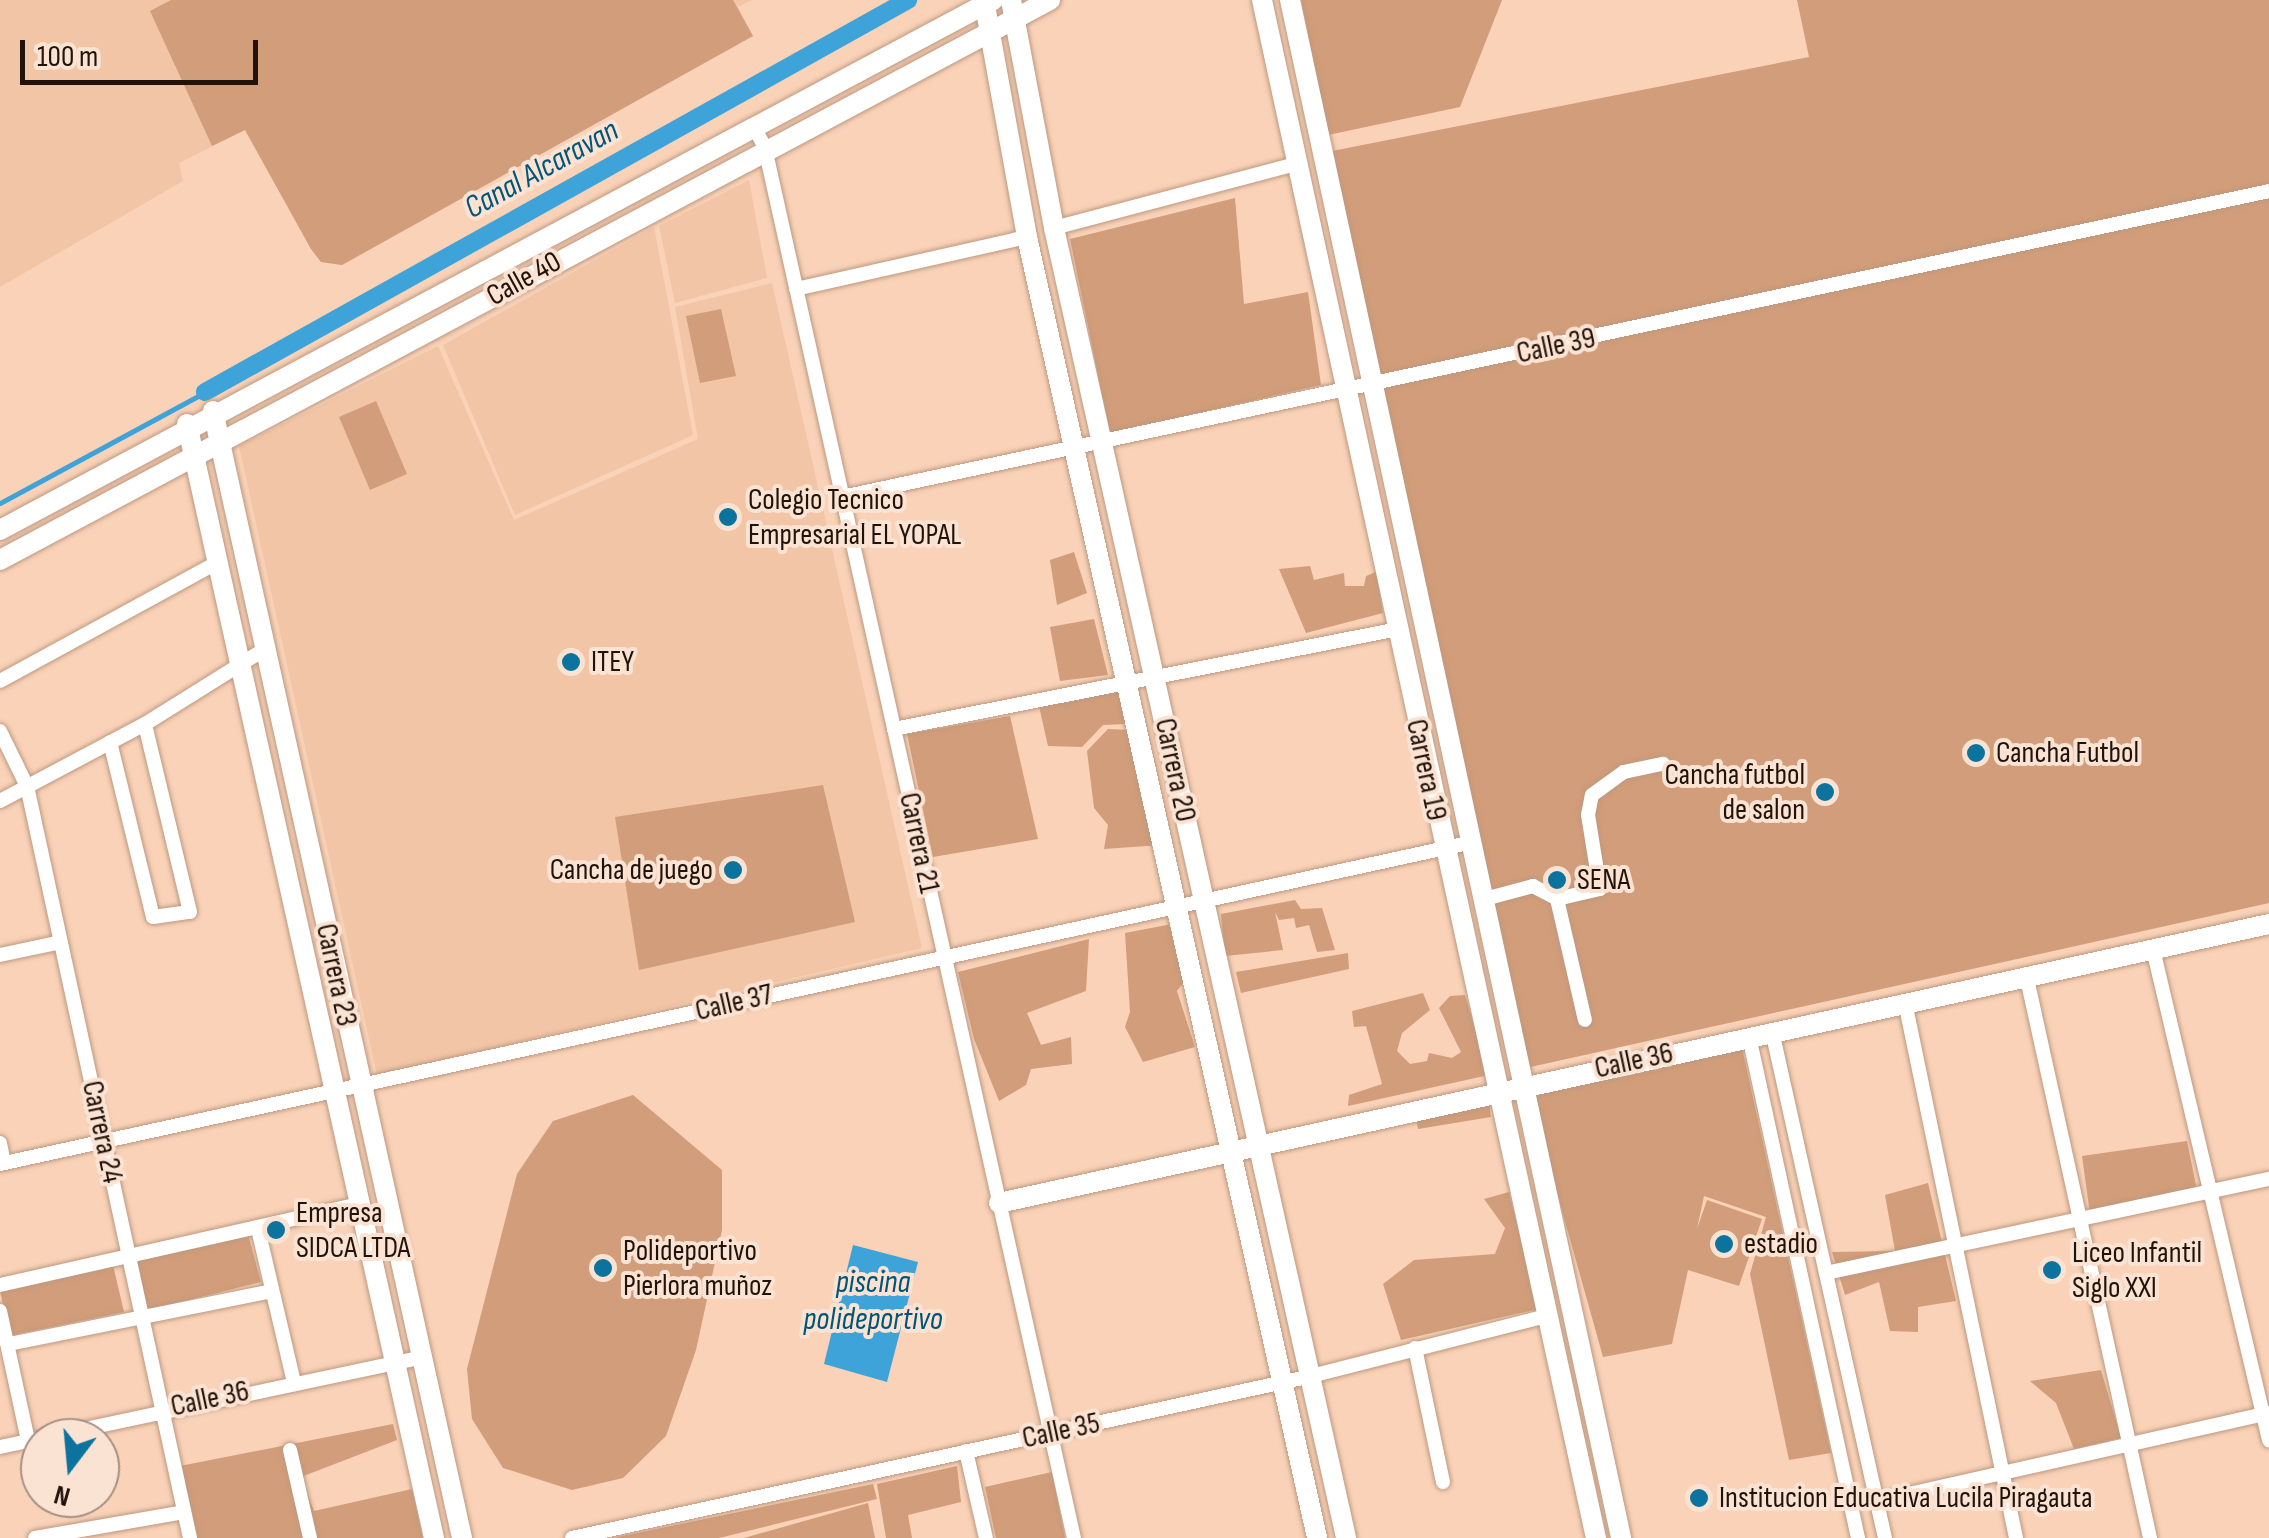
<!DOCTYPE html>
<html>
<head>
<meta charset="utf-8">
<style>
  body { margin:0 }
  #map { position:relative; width:2269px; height:1538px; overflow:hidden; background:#f9d2b8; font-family:"Sofia Sans Condensed",sans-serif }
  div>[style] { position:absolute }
  .built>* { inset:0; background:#f2c5a6 }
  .green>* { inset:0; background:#d29d7a }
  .water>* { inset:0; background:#3ea3d8 }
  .stream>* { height:5px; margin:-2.5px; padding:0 2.5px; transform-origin:2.5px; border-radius:2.5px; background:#3ea3d8 }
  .canal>* { height:18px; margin:-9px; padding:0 9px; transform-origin:9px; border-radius:9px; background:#3ea3d8 }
  .roads { filter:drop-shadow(0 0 2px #bd987f) drop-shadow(0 0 2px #bd987f) }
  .street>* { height:14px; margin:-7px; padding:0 7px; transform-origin:7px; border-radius:7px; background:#fff }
  .secondary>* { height:20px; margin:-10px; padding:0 10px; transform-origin:10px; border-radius:10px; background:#fff }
  .dots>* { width:28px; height:28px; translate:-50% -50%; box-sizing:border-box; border:5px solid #fbe3d3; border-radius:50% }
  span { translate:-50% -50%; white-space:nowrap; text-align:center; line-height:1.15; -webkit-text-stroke:8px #fbe3d3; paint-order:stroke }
  .street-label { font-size:30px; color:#21130a }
  .poi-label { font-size:30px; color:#21130a }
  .left { translate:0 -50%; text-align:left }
  .right { translate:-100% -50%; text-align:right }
  .water-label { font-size:32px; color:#015578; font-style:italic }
  .north { position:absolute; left:20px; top:1418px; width:100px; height:100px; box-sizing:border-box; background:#fbe3d3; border:2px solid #a49083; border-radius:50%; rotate:196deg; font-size:28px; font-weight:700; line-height:40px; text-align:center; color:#21130a }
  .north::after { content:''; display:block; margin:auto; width:35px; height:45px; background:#0c729e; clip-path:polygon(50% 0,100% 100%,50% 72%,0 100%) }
  .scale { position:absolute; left:20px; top:40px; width:238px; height:45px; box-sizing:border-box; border:5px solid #21130a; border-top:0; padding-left:12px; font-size:30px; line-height:35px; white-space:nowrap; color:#21130a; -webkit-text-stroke:8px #fbe3d3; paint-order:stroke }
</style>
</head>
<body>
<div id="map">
  <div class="built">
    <i style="clip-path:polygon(0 0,752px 0,738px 7px,753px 36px,342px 265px,321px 262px,311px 249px,245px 130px,179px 163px,183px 181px,0 287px)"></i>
    <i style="clip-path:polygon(749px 180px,767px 278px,675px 303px,659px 226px)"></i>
    <i style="clip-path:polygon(654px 227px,693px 435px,515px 515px,443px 345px)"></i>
    <i style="clip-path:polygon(772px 283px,922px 948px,377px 1075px,239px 446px,438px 346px,514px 520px,698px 439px,675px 307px)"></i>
  </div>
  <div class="green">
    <i style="clip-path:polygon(171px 0,733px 0,753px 36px,342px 265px,321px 262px,311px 249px,245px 130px,212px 146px,150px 11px)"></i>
    <i style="clip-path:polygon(1301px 0,1502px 0,1460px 107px,1328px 135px)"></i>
    <i style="clip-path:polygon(1797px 0,2269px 0,2269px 903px,1526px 1068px,1327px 152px,1809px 57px)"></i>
    <i style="clip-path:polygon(1235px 198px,1244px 304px,1308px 292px,1321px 385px,1110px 433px,1070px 239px)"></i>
    <i style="clip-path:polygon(721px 309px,736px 376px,700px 383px,686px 316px)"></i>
    <i style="clip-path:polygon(376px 401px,407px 474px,370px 490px,339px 417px)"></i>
    <i style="clip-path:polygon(1074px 552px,1087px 593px,1057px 605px,1050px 560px)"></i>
    <i style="clip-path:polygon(1310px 566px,1314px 580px,1344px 573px,1345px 586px,1364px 586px,1366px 576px,1376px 572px,1383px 613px,1306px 633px,1279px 569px)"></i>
    <i style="clip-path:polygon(1094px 619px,1108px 675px,1060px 681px,1050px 627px)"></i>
    <i style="clip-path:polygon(1119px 689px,1127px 724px,1103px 725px,1082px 747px,1048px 746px,1038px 702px)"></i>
    <i style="clip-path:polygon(1010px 716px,1038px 839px,933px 857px,907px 734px)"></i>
    <i style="clip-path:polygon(1108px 729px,1130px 730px,1161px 845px,1104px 849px,1108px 825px,1094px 808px,1087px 751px)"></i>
    <i style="clip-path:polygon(823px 785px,855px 922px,639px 970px,615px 817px)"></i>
    <i style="clip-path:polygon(1295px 900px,1301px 909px,1322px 908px,1335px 950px,1317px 952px,1309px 925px,1296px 928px,1294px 918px,1279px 920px,1275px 912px,1283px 950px,1225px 956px,1221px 914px)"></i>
    <i style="clip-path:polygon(1177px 923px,1190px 974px,1177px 991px,1195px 1047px,1143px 1062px,1125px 1027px,1130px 1012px,1125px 933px)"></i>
    <i style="clip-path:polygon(1089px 939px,1086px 991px,1027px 1013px,1041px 1045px,1071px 1037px,1072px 1064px,1031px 1069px,1026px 1085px,999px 1101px,974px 1039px,958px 972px)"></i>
    <i style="clip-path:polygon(1348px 953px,1349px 969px,1241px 993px,1236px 972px)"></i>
    <i style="clip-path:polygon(1423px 993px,1430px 1010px,1402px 1033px,1397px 1051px,1410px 1064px,1427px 1061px,1429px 1053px,1452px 1058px,1461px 1052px,1439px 1008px,1450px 996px,1465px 995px,1489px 1075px,1348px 1106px,1349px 1095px,1382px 1084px,1366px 1026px,1354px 1027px,1352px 1011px)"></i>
    <i style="clip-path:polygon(1741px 1043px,1831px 1453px,1789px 1460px,1750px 1274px,1766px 1217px,1704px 1196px,1697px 1229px,1707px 1200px,1762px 1219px,1739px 1286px,1688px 1270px,1672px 1344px,1603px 1357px,1528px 1089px)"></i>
    <i style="clip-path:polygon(633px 1095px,722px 1170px,722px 1230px,696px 1350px,666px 1436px,623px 1478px,572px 1490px,503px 1468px,472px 1419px,467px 1369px,517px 1174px,553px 1121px)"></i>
    <i style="clip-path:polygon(1488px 1097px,1491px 1117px,1418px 1129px,1414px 1110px)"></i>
    <i style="clip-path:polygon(2187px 1141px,2198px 1195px,2090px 1214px,2082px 1156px)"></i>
    <i style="clip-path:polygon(1928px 1183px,1956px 1301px,1918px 1307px,1918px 1332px,1890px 1331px,1879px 1282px,1845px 1295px,1832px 1252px,1895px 1251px,1885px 1195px)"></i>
    <i style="clip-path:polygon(1509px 1192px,1538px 1309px,1401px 1340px,1383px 1284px,1414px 1260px,1495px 1254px,1505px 1228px,1484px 1199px)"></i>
    <i style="clip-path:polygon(248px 1234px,261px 1282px,148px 1310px,136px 1261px)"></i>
    <i style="clip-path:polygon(113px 1265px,124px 1312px,8px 1336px,0 1289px)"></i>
    <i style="clip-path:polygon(2101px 1370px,2121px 1438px,2074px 1449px,2056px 1403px,2030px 1381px)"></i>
    <i style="clip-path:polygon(393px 1424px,397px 1440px,301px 1477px,314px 1511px,412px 1489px,423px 1538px,196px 1538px,180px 1466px)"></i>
    <i style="clip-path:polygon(957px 1466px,961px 1502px,908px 1515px,912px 1538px,886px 1538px,877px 1484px)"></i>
    <i style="clip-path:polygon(1052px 1472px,1065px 1538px,996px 1538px,985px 1487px)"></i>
    <i style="clip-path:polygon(873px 1484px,877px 1499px,719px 1538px,613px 1538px)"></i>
    <i style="clip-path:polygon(868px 1503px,875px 1538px,744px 1538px)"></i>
  </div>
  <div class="water">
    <i style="clip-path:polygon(853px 1245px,918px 1262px,887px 1382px,824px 1364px)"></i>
  </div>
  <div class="stream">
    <i style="left:0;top:503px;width:233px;rotate:-28.4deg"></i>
  </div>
  <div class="canal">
    <i style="left:205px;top:392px;width:805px;rotate:-29.14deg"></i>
  </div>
  <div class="roads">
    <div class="street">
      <i style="left:753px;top:125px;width:26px;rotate:62deg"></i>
      <i style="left:765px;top:148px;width:1424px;rotate:77.47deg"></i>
      <i style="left:1054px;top:228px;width:251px;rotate:-14.8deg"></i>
      <i style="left:796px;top:289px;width:237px;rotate:-12.7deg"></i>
      <i style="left:842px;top:497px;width:1459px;rotate:-12.1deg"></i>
      <i style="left:0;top:681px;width:248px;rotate:-28.6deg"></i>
      <i style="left:894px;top:729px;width:514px;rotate:-11.22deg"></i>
      <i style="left:0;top:731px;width:61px;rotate:63.9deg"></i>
      <i style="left:27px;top:786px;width:769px;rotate:77.77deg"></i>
      <i style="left:110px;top:742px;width:180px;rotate:76.2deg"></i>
      <i style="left:153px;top:917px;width:37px;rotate:-8deg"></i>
      <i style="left:190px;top:912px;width:193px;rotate:-103.5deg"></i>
      <i style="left:0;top:801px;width:164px;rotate:-28deg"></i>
      <i style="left:145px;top:724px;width:142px;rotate:-32deg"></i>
      <i style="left:1557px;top:899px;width:124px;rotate:77deg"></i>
      <i style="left:1481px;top:900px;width:54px;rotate:-15.1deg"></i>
      <i style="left:1533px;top:886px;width:27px;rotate:28deg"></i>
      <i style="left:1557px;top:899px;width:44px;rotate:-13.1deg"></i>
      <i style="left:1600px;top:889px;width:75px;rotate:-99.2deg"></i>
      <i style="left:1588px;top:815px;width:20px;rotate:-79deg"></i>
      <i style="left:1592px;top:795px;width:39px;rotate:-36deg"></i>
      <i style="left:1624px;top:772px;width:40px;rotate:-12deg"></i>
      <i style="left:2153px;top:949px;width:505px;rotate:76.71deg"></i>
      <i style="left:0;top:955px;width:62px;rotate:-12deg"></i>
      <i style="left:2026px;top:974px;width:577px;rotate:77.6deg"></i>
      <i style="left:1905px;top:1002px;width:547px;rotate:78.3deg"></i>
      <i style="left:1772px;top:1031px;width:519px;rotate:77.44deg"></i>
      <i style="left:1749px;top:1036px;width:514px;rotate:77.75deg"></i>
      <i style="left:0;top:1143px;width:20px;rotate:79deg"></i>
      <i style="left:0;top:1164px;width:1503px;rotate:-12.33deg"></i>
      <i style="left:258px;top:1229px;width:157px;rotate:76.8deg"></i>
      <i style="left:1826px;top:1273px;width:453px;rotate:-12deg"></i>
      <i style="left:0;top:1285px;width:369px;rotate:-12.7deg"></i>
      <i style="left:0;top:1311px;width:132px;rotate:77.8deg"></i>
      <i style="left:9px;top:1344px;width:268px;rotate:-11.4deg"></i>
      <i style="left:1415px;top:1348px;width:137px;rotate:78.2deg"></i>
      <i style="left:0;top:1447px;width:431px;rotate:-12deg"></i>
      <i style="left:290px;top:1450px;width:90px;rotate:77.2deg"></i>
      <i style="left:966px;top:1451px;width:89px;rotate:77.1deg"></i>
      <i style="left:1878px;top:1501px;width:401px;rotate:-12.7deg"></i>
      <i style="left:35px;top:1538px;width:151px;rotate:-9.9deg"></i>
      <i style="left:572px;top:1538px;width:757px;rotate:-12.36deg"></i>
      <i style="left:1311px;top:1376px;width:244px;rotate:-14.3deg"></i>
    </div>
    <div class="secondary">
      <i style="left:984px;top:0;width:241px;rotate:79.7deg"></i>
      <i style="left:1027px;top:237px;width:1333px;rotate:77.43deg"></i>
      <i style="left:1011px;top:0;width:232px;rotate:79.3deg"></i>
      <i style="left:1054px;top:228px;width:1342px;rotate:77.43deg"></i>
      <i style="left:1262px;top:0;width:1574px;rotate:77.75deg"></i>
      <i style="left:1290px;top:0;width:1573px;rotate:77.85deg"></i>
      <i style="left:213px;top:411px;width:1154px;rotate:77.54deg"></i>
      <i style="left:187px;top:424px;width:1141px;rotate:77.5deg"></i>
      <i style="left:0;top:530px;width:1126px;rotate:-28.09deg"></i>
      <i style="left:0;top:560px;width:1190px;rotate:-28.07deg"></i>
      <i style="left:999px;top:1203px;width:1300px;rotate:-12.39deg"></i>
    </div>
  </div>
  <div class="dots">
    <i style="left:728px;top:517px;background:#0c729e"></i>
    <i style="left:571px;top:662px;background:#0c729e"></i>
    <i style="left:1976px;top:753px;background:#0c729e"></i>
    <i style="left:1825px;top:792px;background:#0c729e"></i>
    <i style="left:733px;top:870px;background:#0c729e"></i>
    <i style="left:1557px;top:880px;background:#0c729e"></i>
    <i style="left:276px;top:1230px;background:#0c729e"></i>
    <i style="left:1724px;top:1244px;background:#0c729e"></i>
    <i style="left:603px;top:1268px;background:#0c729e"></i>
    <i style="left:2052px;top:1270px;background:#0c729e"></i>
    <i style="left:1699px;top:1498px;background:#0c729e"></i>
  </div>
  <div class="street-label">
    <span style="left:524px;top:279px;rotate:-29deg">Calle 40</span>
    <span style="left:1556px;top:346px;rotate:-12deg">Calle 39</span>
    <span style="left:1175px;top:770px;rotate:78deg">Carrera 20</span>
    <span style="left:1426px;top:770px;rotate:78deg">Carrera 19</span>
    <span style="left:919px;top:843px;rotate:78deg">Carrera 21</span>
    <span style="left:336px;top:975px;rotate:78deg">Carrera 23</span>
    <span style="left:734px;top:1003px;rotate:-13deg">Calle 37</span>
    <span style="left:1634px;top:1061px;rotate:-12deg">Calle 36</span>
    <span style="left:102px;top:1132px;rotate:78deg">Carrera 24</span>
    <span style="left:210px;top:1399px;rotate:-12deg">Calle 36</span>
    <span style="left:1061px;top:1431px;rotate:-12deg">Calle 35</span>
  </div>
  <div class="poi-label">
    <span class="left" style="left:748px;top:517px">Colegio Tecnico<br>Empresarial EL YOPAL</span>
    <span class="left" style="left:591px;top:662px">ITEY</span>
    <span class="left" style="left:1996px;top:753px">Cancha Futbol</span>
    <span class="right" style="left:1805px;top:792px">Cancha futbol<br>de salon</span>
    <span class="right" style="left:713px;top:870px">Cancha de juego</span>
    <span class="left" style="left:1577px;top:880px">SENA</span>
    <span class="left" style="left:296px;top:1230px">Empresa<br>SIDCA LTDA</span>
    <span class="left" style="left:1744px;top:1244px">estadio</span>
    <span class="left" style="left:623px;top:1268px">Polideportivo<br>Pierlora muñoz</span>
    <span class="left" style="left:2072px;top:1270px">Liceo Infantil<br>Siglo XXI</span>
    <span class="left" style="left:1719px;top:1498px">Institucion Educativa Lucila Piragauta</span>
  </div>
  <div class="water-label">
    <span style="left:542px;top:170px;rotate:-29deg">Canal Alcaravan</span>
    <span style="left:873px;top:1302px">piscina<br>polideportivo</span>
  </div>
  <div class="north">N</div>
  <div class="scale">100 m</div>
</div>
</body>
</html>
